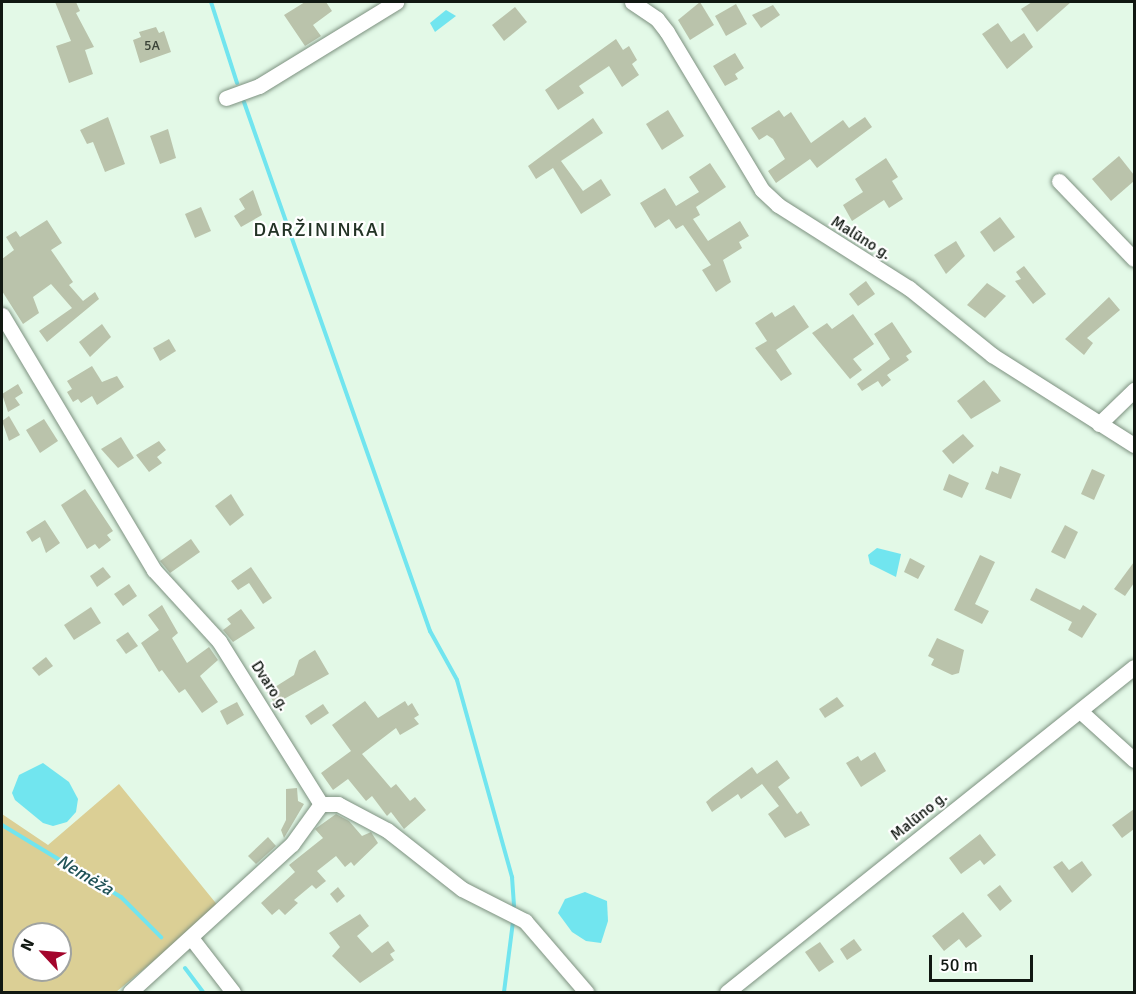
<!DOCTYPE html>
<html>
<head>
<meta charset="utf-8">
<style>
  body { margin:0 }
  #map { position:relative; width:1136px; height:994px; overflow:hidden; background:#e3f9e7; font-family:Signika,sans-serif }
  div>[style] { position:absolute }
  .green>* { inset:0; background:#dbcf95 }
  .water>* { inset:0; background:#71e5ef }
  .stream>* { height:4px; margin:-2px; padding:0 2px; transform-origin:2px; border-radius:2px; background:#71e5ef }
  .building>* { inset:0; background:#bac3ab }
  .roads { filter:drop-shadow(0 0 2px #7d9180) drop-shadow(0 0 2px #7d9180) }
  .street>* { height:15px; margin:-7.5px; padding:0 7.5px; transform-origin:7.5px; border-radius:7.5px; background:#fff }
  span { translate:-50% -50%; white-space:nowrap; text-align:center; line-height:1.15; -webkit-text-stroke:4.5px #fff; paint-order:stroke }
  .number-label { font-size:14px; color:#3b4338 }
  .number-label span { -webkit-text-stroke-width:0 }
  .street-label { font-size:16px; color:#111812 }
  .water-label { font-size:18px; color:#1f5256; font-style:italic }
  .quarter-label { font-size:20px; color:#223325; letter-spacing:1.5px }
  .frame { position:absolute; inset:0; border:3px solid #111812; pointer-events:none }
  .north { position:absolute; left:12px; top:922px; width:60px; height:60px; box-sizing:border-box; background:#fff; border:2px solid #a0a3a0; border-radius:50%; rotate:296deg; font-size:16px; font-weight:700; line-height:24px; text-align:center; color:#111812 }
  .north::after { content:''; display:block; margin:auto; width:21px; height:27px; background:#a3052c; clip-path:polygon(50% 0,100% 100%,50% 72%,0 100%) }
  .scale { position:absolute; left:929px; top:955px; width:104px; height:27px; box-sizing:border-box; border:3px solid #111812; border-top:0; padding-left:8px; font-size:18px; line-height:21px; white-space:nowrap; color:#111812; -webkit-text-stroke:4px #fff; paint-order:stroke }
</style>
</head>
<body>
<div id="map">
  <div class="green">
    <i style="clip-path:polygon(evenodd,119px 784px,219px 907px,116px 992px,2px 992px,2px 814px,48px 845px,119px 784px,24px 934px,60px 934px,60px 970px,24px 970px,24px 934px)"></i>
  </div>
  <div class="water">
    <i style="clip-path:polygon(446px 10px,456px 16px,435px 32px,430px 23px)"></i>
    <i style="clip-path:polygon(877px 548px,901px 554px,896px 577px,870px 564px,868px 555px)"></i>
    <i style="clip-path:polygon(43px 763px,69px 782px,78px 799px,76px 812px,67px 822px,53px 826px,43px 823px,15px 800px,12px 793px,19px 775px)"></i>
    <i style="clip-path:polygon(585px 892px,607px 901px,608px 921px,601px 943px,586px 941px,572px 932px,558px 913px,565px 899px)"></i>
  </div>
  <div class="stream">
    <i style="left:211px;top:2px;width:85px;rotate:72.2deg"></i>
    <i style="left:244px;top:102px;width:561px;rotate:70.63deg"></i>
    <i style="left:430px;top:631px;width:56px;rotate:61.1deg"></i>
    <i style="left:457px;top:680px;width:205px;rotate:74.4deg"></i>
    <i style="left:512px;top:877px;width:29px;rotate:86deg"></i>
    <i style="left:2px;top:825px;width:139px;rotate:31.2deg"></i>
    <i style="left:121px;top:897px;width:57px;rotate:45deg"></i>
    <i style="left:185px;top:968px;width:30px;rotate:53deg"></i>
    <i style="left:504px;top:992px;width:71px;rotate:-82.7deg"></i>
  </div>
  <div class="building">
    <i style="clip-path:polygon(55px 2px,76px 2px,80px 11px,76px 13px,94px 47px,85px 50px,93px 74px,69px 83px,56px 46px,71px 41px)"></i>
    <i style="clip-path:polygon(305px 2px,326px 2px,332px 11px,313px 25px,321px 36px,305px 46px,284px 15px)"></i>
    <i style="clip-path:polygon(700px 2px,714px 25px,690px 40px,678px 20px)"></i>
    <i style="clip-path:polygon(1032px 2px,1071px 2px,1037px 32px,1021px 9px)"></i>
    <i style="clip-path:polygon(736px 4px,747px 24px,726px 36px,715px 16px)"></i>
    <i style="clip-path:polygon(773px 5px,780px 15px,761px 28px,752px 15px)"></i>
    <i style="clip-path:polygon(515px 7px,527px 22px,504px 41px,492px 25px)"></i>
    <i style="clip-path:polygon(998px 23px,1011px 42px,1024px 33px,1033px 47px,1007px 69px,982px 34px)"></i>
    <i style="clip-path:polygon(156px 27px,159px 33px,164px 31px,171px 52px,140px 63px,133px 40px,141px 37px,139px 32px)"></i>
    <i style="clip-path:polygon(616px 39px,623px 50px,629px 46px,637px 60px,632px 64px,639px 75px,622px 87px,609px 66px,579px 86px,584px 93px,558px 110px,545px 90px)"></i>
    <i style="clip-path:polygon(735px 53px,744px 68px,735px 74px,738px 79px,725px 86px,713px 66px)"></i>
    <i style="clip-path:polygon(668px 110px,684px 136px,662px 150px,646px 124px)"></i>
    <i style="clip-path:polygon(779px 110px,784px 117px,791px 112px,811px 143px,843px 120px,849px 128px,865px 117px,872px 127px,817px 168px,810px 159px,776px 183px,768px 171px,785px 159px,773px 139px,767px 135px,759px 140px,751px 128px)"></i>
    <i style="clip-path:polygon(108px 117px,125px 164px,105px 172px,93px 142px,87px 144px,80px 130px)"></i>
    <i style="clip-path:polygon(593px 118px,603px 133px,561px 161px,583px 191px,601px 179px,611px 195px,581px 214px,553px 168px,536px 179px,528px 166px)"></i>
    <i style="clip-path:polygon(168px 129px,176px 158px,160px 164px,150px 136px)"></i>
    <i style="clip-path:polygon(1119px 156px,1134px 175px,1134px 181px,1111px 201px,1092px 179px)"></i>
    <i style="clip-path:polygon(886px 158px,898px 177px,892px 181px,903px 199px,889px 208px,884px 200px,852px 221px,843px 205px,863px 192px,855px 179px)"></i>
    <i style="clip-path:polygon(710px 163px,726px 187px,696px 207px,700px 215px,693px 219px,708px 241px,740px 221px,749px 236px,739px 242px,742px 248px,723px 260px,731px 282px,716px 292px,702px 270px,711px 265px,683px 225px,676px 229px,669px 219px,655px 228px,640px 203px,665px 188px,676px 206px,699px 192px,689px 177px)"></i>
    <i style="clip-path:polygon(253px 190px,262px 215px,241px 227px,234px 216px,245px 209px,239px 199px)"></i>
    <i style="clip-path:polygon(201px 207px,211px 231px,195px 238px,185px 214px)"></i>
    <i style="clip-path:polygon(1000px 217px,1015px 237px,994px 252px,980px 232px)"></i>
    <i style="clip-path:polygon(47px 220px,62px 243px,51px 250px,73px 282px,69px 285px,83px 301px,95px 292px,99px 299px,47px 342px,39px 331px,72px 308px,51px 284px,33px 297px,39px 313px,23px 324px,2px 291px,2px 259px,14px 250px,6px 237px,16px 231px,20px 237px)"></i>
    <i style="clip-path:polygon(956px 241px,965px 256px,946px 274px,934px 255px)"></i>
    <i style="clip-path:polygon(1024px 266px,1046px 294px,1033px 304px,1015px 281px,1021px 279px,1016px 272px)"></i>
    <i style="clip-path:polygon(866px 281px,875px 294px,858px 306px,849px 294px)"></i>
    <i style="clip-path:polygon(987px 283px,1006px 296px,985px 318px,967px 305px)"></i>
    <i style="clip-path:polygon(1109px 297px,1120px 310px,1087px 338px,1093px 343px,1084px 355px,1065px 339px)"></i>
    <i style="clip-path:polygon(794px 305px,809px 327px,776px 350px,792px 374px,781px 381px,755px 348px,767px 341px,755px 323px,772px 312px,775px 317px)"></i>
    <i style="clip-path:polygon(853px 314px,874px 344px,853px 359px,862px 370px,850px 379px,812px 333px,827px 323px,832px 329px)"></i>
    <i style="clip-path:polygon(892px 322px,912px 352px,906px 356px,909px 360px,887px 375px,891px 380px,882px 387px,878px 381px,862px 391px,857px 384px,890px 359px,874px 334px)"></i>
    <i style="clip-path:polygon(102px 324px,111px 337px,90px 357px,79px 342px)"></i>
    <i style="clip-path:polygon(169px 339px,176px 351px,160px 361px,153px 348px)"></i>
    <i style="clip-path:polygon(92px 366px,102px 382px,117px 376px,124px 387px,97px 405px,92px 396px,81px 403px,78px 399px,73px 402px,67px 392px,72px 389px,67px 381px)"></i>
    <i style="clip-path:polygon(984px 380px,1001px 401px,971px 419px,957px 401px)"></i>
    <i style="clip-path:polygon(18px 384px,23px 393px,15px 398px,20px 405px,8px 412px,2px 394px)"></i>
    <i style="clip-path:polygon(9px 416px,20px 435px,9px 441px,2px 421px)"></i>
    <i style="clip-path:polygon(44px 419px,58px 441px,40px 453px,26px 430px)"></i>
    <i style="clip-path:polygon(963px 434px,974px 446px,953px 464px,942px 451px)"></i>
    <i style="clip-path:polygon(121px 437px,134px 458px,118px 468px,101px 449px)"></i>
    <i style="clip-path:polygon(159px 441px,166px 450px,157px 457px,162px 463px,149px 472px,136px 455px)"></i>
    <i style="clip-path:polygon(1000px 466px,1021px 474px,1011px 499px,985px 489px,992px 471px,998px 474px)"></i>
    <i style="clip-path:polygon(1092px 469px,1105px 475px,1094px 500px,1081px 494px)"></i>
    <i style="clip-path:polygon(949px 474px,969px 483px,962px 498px,943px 490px)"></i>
    <i style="clip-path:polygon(85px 489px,113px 531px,107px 535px,111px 540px,99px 549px,95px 544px,87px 549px,61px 505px)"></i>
    <i style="clip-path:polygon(231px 494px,244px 515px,230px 526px,215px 506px)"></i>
    <i style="clip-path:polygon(45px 520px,60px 543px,46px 553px,40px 537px,32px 542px,26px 532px)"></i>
    <i style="clip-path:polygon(1065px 525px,1078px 532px,1065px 559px,1051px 552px)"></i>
    <i style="clip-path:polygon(191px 539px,200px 552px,170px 573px,160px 561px)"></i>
    <i style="clip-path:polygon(980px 555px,995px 562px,975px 604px,989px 611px,982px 624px,954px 610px)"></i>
    <i style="clip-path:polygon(910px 558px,925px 566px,918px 579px,904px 572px)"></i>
    <i style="clip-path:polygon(1134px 562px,1134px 583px,1125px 596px,1114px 589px)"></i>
    <i style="clip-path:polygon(103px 567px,111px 577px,97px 587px,90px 576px)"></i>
    <i style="clip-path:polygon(251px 567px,272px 598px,263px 604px,249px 583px,238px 590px,231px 581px)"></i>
    <i style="clip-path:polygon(129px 584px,137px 596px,123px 606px,114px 594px)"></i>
    <i style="clip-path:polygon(1036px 588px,1080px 610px,1083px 605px,1097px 614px,1082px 638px,1068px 630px,1072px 622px,1030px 600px)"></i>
    <i style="clip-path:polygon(162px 605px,178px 633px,172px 638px,187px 663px,209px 647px,218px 660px,200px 676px,218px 702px,202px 713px,185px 689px,179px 693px,162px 670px,159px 672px,141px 643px,159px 630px,148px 615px)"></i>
    <i style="clip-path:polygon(91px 607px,101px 623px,74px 640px,64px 625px)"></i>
    <i style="clip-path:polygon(241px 609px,255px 628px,233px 642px,223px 630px,231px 624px,227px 619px)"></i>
    <i style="clip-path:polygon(128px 632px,138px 646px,126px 654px,116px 640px)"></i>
    <i style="clip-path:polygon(937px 638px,964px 650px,959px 673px,952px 675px,931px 665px,934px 659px,928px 656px)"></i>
    <i style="clip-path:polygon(315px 650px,329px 674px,275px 704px,267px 692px,294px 675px,299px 660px)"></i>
    <i style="clip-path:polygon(46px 657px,53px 666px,39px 676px,32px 668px)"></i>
    <i style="clip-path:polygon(837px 697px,844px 706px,825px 718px,819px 709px)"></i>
    <i style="clip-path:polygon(365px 701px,378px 718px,405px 701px,408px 706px,412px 703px,419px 715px,414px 718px,419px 724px,400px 735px,396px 728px,362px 754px,391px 788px,396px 784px,410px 801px,415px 797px,426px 810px,404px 829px,391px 812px,387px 816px,372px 796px,366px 801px,348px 779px,333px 790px,321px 773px,351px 751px,332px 725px)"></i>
    <i style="clip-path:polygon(237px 702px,244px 715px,227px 725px,220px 711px)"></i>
    <i style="clip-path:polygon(323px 704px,329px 713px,311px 725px,305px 716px)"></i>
    <i style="clip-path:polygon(875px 752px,886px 771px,861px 787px,846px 763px,858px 756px,861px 761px)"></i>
    <i style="clip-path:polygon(777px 760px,790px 778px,778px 787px,797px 814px,801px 811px,810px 825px,785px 838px,768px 814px,779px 806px,762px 784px,741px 799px,738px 794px,712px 812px,706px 802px,713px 796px,752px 767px,757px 774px)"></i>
    <i style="clip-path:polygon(297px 788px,298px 801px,304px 804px,284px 838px,281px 830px,286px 820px,286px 789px)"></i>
    <i style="clip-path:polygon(1134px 809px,1134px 829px,1122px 838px,1112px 825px)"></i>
    <i style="clip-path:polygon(336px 814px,349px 821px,362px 836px,371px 832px,378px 843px,354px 866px,351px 862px,345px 867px,336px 856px,317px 871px,326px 881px,316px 889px,312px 885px,294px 900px,298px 903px,285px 915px,279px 909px,272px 915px,261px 903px,295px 872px,289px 865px,323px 838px,315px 829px)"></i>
    <i style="clip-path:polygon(980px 834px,996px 855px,984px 865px,980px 860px,961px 874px,949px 858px)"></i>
    <i style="clip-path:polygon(268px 837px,276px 846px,256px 864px,248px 856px)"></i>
    <i style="clip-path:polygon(1062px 861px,1069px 870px,1082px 861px,1092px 875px,1072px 893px,1053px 867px)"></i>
    <i style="clip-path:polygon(1000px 885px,1012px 901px,1000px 911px,987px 895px)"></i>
    <i style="clip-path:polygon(338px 887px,345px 896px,337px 903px,330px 894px)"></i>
    <i style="clip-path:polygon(963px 912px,982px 936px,966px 948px,959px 939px,944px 951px,932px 936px)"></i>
    <i style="clip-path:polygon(360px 914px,369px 926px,357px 936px,372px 953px,388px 941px,395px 951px,390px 954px,394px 960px,360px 983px,332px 956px,340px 947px,329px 933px)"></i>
    <i style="clip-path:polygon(854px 939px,862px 950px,847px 960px,840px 949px)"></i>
    <i style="clip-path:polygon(820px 942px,834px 962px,819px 972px,805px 952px)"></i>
  </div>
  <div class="roads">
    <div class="street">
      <i style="left:632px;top:2px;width:30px;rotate:34deg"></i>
      <i style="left:657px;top:19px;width:16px;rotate:52deg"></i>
      <i style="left:667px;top:32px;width:184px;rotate:59deg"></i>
      <i style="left:762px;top:190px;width:22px;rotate:43deg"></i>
      <i style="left:778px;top:205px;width:155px;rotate:32.4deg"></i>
      <i style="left:909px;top:288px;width:107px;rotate:38.9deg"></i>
      <i style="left:992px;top:355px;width:168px;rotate:32.4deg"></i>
      <i style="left:226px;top:98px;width:35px;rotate:-20deg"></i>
      <i style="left:259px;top:86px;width:161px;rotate:-31.5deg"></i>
      <i style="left:1059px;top:181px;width:108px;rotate:46.1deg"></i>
      <i style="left:2px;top:315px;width:297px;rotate:59.2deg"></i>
      <i style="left:154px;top:570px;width:96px;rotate:47.5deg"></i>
      <i style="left:219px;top:641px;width:192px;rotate:58deg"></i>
      <i style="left:1099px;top:424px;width:49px;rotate:-44.2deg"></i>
      <i style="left:1080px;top:711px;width:73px;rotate:42.2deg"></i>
      <i style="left:321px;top:804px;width:17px"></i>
      <i style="left:338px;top:804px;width:55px;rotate:28deg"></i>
      <i style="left:387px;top:830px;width:95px;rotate:38.2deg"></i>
      <i style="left:462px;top:889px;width:71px;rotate:26.9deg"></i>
      <i style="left:525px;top:921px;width:94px;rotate:49.3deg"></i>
      <i style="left:192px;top:939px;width:67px;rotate:52.3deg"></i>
      <i style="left:130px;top:992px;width:219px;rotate:-42.4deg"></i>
      <i style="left:292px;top:844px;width:49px;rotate:-54.1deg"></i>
      <i style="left:727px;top:992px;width:521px;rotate:-38.61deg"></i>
    </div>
  </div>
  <div class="number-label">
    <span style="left:152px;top:46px">5A</span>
  </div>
  <div class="street-label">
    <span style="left:861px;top:238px;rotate:32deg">Malūno g.</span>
    <span style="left:270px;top:686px;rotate:57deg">Dvaro g.</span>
    <span style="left:919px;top:816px;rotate:-39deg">Malūno g.</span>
  </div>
  <div class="water-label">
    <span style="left:85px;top:875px;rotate:31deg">Nemėža</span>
  </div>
  <div class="quarter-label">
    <span style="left:320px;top:229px">DARŽININKAI</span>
  </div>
  <div class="frame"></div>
  <div class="north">N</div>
  <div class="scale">50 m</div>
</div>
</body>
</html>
